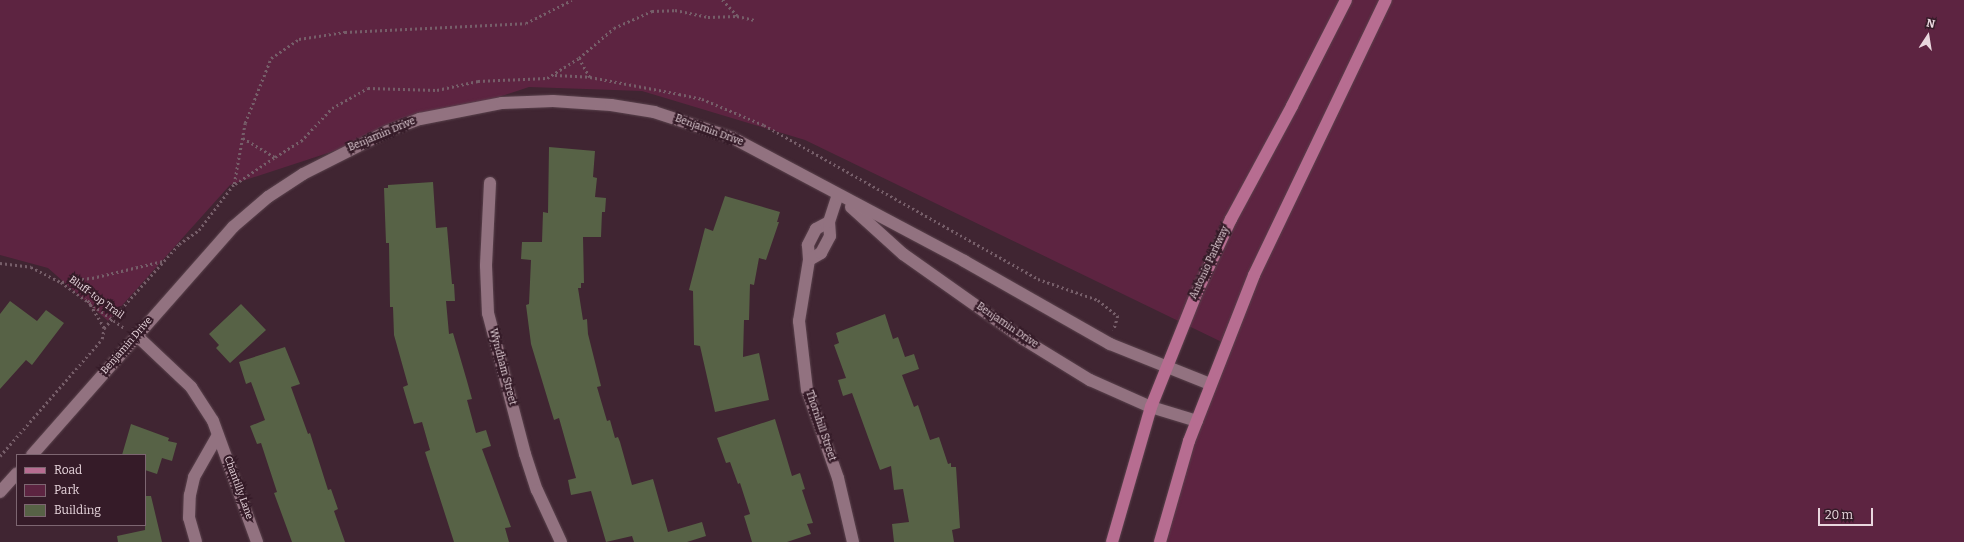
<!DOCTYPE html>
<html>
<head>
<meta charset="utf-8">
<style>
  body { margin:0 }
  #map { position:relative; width:1964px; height:542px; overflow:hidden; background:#402532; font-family:Bitter,serif }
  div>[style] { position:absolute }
  .green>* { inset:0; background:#5d2441 }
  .building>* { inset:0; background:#576246 }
  .path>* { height:2.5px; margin-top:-1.25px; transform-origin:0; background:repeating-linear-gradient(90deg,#765e69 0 2px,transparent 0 5px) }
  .roads { filter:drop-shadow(0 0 1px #59424c) drop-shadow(0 0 1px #59424c) }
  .minor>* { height:12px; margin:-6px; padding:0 6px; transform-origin:6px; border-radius:6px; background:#927280 }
  .secondary>* { height:12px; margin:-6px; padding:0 6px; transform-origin:6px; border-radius:6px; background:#927280 }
  .primary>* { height:12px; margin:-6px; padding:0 6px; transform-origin:6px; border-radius:6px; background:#b76d91 }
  span { translate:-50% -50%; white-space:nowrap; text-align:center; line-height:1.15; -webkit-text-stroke:4px #351b28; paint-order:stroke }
  .street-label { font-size:10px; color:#e9d7de }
  .legend { position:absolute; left:16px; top:454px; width:130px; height:72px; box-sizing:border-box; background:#351b28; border:1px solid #7d6671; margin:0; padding:5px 7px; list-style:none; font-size:12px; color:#e9d7de }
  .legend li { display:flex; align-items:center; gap:8px; height:20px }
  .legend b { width:20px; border:1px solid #7d6671 }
  .north { position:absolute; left:1908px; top:16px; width:40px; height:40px; -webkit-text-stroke:3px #351b28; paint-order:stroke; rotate:12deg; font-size:11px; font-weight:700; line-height:16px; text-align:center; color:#e9d7de }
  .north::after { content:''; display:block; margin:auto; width:14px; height:18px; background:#e9d7de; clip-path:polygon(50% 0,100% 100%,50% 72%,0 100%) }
  .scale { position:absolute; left:1818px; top:508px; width:55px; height:18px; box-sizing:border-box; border:2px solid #e9d7de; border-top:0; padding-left:5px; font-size:12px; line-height:14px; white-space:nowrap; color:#e9d7de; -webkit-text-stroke:3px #351b28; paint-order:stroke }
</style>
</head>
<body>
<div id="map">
  <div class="green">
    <i style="clip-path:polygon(0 0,1964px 0,1964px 542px,1153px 542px,1230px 346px,805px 140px,642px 91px,529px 87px,230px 185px,108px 321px,48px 268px,0 255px)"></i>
  </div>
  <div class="building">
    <i style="clip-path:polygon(549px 147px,595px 151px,593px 177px,597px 178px,595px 197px,606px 198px,605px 212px,602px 212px,601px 237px,583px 237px,584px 283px,581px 283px,581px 288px,578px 288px,583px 320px,587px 319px,588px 334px,601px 386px,597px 387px,607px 421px,610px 420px,615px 438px,618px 437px,620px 442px,632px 485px,653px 479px,668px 532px,702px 522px,706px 536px,687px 542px,634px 542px,632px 536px,606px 542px,591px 491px,571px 495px,568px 480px,576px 478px,559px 418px,554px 420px,531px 344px,526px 305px,529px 304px,531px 260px,521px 259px,522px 242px,542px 242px,543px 212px,548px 213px)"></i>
    <i style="clip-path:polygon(433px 182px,436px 228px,447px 227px,452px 284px,454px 284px,455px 301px,446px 301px,449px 334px,453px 333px,467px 381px,472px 399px,467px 400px,476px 433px,486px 430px,491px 446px,482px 449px,511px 527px,505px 528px,509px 542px,454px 542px,425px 452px,430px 450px,422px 422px,414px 424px,403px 387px,408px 385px,394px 335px,393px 307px,390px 307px,389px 243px,386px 243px,384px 188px,388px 188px,388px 185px)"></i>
    <i style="clip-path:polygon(725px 196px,780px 212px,777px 222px,779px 222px,766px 260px,759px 258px,754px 285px,750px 284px,749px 320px,744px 320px,743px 357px,759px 353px,769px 400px,715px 412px,700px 346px,694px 345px,693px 291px,689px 290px,705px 228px,713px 231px)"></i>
    <i style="clip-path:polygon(10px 301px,37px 321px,46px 310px,64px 323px,32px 365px,26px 360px,0 389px,0 314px)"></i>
    <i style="clip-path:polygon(241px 304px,266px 330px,230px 363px,216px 348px,219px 345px,209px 334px)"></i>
    <i style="clip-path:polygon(885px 314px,893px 339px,898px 337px,905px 357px,914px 354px,919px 369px,902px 375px,914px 407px,918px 405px,930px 440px,939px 437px,948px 464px,951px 463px,951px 467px,956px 467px,960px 528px,952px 530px,954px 542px,894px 542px,892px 524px,909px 522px,903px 489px,894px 490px,891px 466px,880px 470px,852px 393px,843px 396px,838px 380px,846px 378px,834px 345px,839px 343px,836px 333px)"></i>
    <i style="clip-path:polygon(285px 347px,300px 384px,291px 387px,308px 434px,310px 433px,328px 490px,331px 489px,338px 509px,334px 511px,345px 542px,292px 542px,274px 493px,277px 492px,261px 443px,257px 444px,250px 426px,265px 420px,251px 382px,246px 384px,239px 362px)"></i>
    <i style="clip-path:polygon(775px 419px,792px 476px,800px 473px,805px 489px,802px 490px,813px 523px,807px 524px,811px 534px,787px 542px,752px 542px,744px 516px,750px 514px,740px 483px,738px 484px,730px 462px,726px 463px,717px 438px)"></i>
    <i style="clip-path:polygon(131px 424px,169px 438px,168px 441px,177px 443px,172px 461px,162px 458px,157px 474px,145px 470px,145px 455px,122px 455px)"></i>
    <i style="clip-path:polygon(145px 496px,151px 496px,162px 542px,118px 542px,117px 536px,145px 530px)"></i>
  </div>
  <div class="path">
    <i style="left:737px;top:16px;width:18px;rotate:13deg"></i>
    <i style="left:579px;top:58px;width:22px;rotate:60deg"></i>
    <i style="left:555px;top:75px;width:35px;rotate:3deg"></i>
    <i style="left:590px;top:77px;width:91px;rotate:10.8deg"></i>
    <i style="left:679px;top:94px;width:24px;rotate:12deg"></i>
    <i style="left:702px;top:99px;width:67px;rotate:22.8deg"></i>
    <i style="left:764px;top:125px;width:314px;rotate:29.3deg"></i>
    <i style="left:1038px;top:279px;width:64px;rotate:19.3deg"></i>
    <i style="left:1098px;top:300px;width:26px;rotate:39deg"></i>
    <i style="left:1118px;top:316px;width:15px;rotate:106deg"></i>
    <i style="left:243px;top:138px;width:37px;rotate:31deg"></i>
    <i style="left:275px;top:157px;width:31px;rotate:-32deg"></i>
    <i style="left:301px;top:141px;width:45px;rotate:-46.8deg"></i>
    <i style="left:332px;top:108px;width:41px;rotate:-29.1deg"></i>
    <i style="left:368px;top:88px;width:69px;rotate:1.7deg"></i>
    <i style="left:437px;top:90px;width:42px;rotate:-12.4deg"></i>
    <i style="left:478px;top:81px;width:69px;rotate:-2.5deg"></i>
    <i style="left:547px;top:78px;width:38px;rotate:-32deg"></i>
    <i style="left:579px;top:58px;width:46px;rotate:-40.6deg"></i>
    <i style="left:614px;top:28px;width:42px;rotate:-24.1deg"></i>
    <i style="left:652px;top:11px;width:23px;rotate:-2deg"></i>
    <i style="left:675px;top:10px;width:34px;rotate:12deg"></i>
    <i style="left:708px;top:17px;width:29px;rotate:-2deg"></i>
    <i style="left:737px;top:16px;width:22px;rotate:-133deg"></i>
    <i style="left:235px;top:184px;width:48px;rotate:-34deg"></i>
    <i style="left:0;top:263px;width:31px;rotate:7deg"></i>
    <i style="left:31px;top:267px;width:34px;rotate:27deg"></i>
    <i style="left:61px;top:282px;width:78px;rotate:36.1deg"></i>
    <i style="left:62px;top:282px;width:30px;rotate:-8deg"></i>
    <i style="left:92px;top:278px;width:73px;rotate:-13.5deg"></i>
    <i style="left:104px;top:328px;width:113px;rotate:-48.2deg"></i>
    <i style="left:179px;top:244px;width:24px;rotate:-35deg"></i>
    <i style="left:199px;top:230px;width:58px;rotate:-52.7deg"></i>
    <i style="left:234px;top:184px;width:62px;rotate:-79.8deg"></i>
    <i style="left:245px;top:123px;width:70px;rotate:-68.2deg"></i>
    <i style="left:271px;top:58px;width:34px;rotate:-34deg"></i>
    <i style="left:299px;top:39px;width:47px;rotate:-8.7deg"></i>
    <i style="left:345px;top:32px;width:181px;rotate:-2.8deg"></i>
    <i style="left:526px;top:23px;width:51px;rotate:-26.6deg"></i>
    <i style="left:0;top:456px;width:155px;rotate:-48.9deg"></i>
    <i style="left:102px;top:339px;width:11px;rotate:-80deg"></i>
    <i style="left:104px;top:328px;width:35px;rotate:-121deg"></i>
  </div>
  <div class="roads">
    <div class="minor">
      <i style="left:490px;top:183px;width:83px;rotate:92.8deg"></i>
      <i style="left:486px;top:266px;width:47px;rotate:87.6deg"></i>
      <i style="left:488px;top:313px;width:146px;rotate:75.3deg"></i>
      <i style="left:525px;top:454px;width:38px;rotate:72deg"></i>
      <i style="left:537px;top:490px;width:57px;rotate:65.2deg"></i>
      <i style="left:829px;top:222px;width:15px;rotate:152deg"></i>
      <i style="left:816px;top:229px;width:18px;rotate:117deg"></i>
      <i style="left:808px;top:245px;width:15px;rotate:86deg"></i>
      <i style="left:809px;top:260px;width:62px;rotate:99.3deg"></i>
      <i style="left:799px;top:321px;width:69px;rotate:83.4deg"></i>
      <i style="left:807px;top:390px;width:93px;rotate:70.6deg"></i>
      <i style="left:838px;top:478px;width:66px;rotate:76.8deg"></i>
      <i style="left:809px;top:260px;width:14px;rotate:-30deg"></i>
      <i style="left:821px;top:253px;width:19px;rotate:-62deg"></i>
      <i style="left:830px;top:236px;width:14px;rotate:-94deg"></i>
      <i style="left:829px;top:222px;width:28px;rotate:-72deg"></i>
      <i style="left:136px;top:335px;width:76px;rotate:43.4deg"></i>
      <i style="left:191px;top:387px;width:40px;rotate:57.1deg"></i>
      <i style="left:213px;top:421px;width:129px;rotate:70deg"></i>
      <i style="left:196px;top:542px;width:25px;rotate:-106deg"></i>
      <i style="left:189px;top:518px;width:23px;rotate:-88deg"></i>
      <i style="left:190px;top:495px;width:18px;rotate:-77deg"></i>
      <i style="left:194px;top:477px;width:48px;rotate:-60.3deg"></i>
    </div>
    <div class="secondary">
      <i style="left:851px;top:207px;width:70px;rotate:42.1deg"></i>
      <i style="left:903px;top:254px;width:147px;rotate:35.3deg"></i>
      <i style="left:1023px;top:339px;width:79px;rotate:31.5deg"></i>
      <i style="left:1090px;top:380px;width:67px;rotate:23.9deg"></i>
      <i style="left:1151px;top:407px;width:48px;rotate:16.9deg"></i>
      <i style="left:32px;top:455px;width:304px;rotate:-48.6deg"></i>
      <i style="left:233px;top:227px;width:46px;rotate:-40.6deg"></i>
      <i style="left:268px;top:197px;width:42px;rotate:-33.3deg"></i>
      <i style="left:303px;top:174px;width:95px;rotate:-26.8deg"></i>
      <i style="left:388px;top:131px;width:34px;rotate:-21deg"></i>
      <i style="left:420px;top:119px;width:84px;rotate:-11deg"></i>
      <i style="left:502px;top:103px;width:51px;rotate:-2.2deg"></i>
      <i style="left:553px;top:101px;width:58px;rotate:3.9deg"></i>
      <i style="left:611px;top:105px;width:44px;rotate:9.2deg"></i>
      <i style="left:654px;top:112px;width:83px;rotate:18.2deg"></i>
      <i style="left:733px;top:138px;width:262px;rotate:28deg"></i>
      <i style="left:964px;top:261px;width:168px;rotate:29.6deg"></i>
      <i style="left:1110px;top:344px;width:108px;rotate:21.8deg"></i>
      <i style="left:0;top:492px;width:25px;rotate:-48deg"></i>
    </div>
    <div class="primary">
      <i style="left:1112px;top:542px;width:141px;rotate:-73.9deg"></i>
      <i style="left:1151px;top:407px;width:124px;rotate:-68.2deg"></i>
      <i style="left:1197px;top:292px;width:81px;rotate:-65deg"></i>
      <i style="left:1231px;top:219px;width:128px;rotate:-61.6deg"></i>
      <i style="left:1292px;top:106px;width:119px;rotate:-63deg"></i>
      <i style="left:1160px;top:542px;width:105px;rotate:-74deg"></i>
      <i style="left:1189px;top:441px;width:178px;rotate:-68.6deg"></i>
      <i style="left:1254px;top:275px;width:305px;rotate:-64.4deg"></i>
    </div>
  </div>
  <div class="street-label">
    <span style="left:709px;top:131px;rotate:20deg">Benjamin Drive</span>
    <span style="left:382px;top:135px;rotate:-23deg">Benjamin Drive</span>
    <span style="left:1210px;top:263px;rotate:-65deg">Antonio Parkway</span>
    <span style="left:96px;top:298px;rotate:36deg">Bluff-top Trail</span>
    <span style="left:1007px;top:326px;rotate:34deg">Benjamin Drive</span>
    <span style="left:127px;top:346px;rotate:-49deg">Benjamin Drive</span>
    <span style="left:502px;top:367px;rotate:75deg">Wyndham Street</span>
    <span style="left:820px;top:426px;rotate:71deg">Thornhill Street</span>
    <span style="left:238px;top:488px;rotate:70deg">Chantilly Lane</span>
  </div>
  <ul class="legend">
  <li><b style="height:5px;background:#b76d91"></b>Road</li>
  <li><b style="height:11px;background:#5d2441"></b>Park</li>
  <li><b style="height:11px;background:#576246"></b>Building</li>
  </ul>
  <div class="north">N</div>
  <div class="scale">20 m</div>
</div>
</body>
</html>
